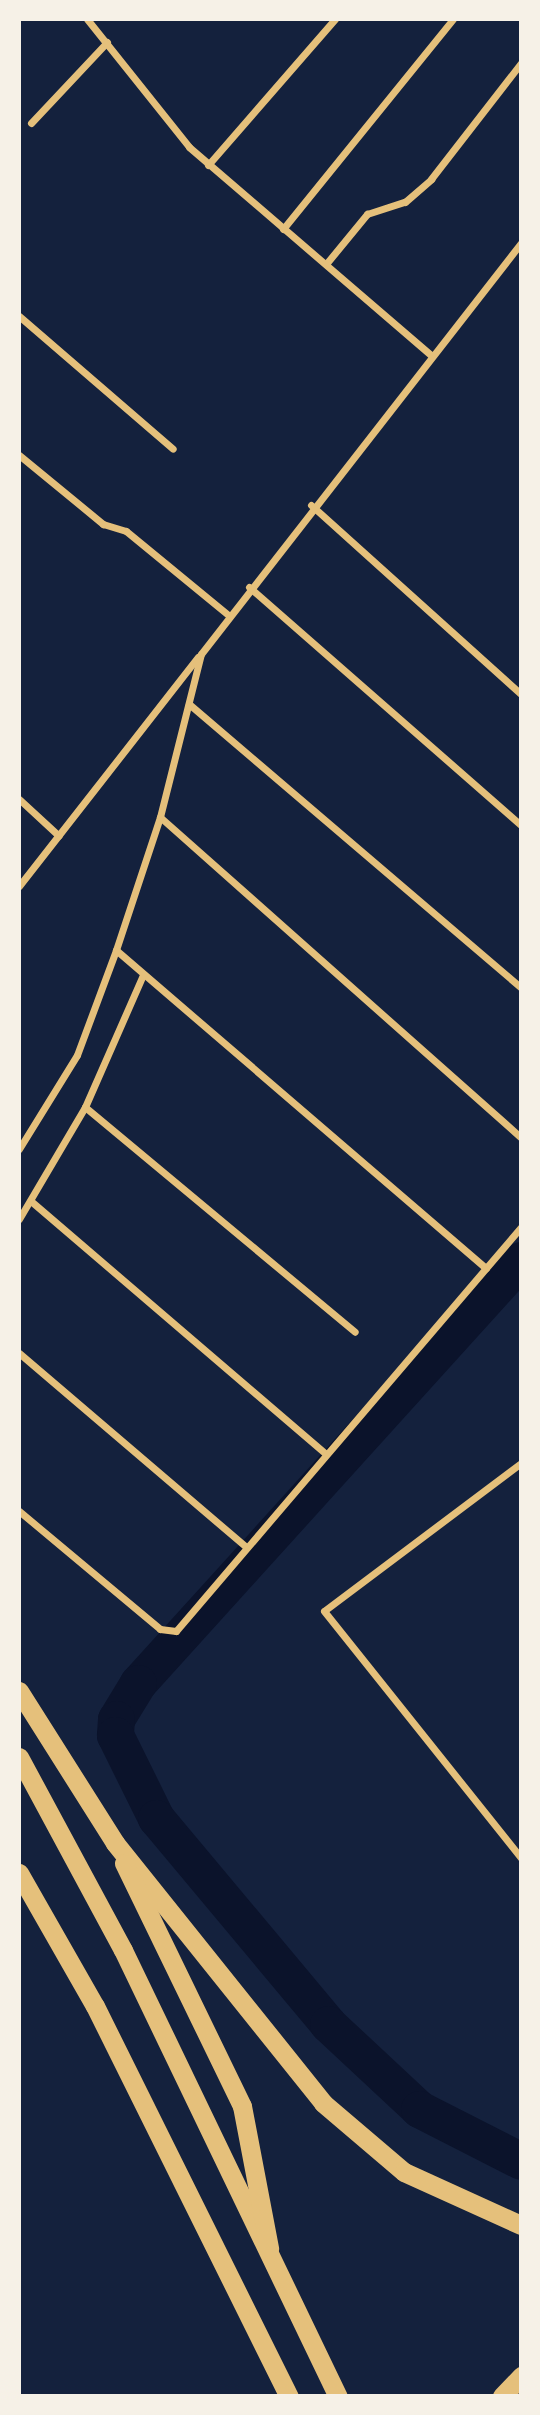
<!DOCTYPE html>
<html>
<head>
<meta charset="utf-8">
<style>
  body { margin:0 }
  #map { position:relative; width:540px; height:2415px; overflow:hidden; background:#14213d; font-family:"Golos Text",sans-serif }
  div>[style] { position:absolute }
  .river>* { height:37px; margin:-18.5px; padding:0 18.5px; transform-origin:18.5px; border-radius:18.5px; background:#0b132b }
  .minor>* { height:7px; margin:-3.5px; padding:0 3.5px; transform-origin:3.5px; border-radius:3.5px; background:#e5c07b }
  .motorway>* { height:19px; margin:-9.5px; padding:0 9.5px; transform-origin:9.5px; border-radius:9.5px; background:#e5c07b }
  span { translate:-50% -50%; white-space:nowrap; text-align:center; line-height:1.15; -webkit-text-stroke:6px #f6f1e7; paint-order:stroke }
  .frame { position:absolute; inset:0; border:21px solid #f6f1e7; pointer-events:none }
</style>
</head>
<body>
<div id="map">
  <div class="river">
    <i style="left:521px;top:1260px;width:571px;rotate:132.16deg"></i>
    <i style="left:138px;top:1683px;width:42px;rotate:121.4deg"></i>
    <i style="left:116px;top:1719px;width:16px;rotate:94deg"></i>
    <i style="left:115px;top:1735px;width:93px;rotate:63.7deg"></i>
    <i style="left:156px;top:1818px;width:268px;rotate:50.1deg"></i>
    <i style="left:328px;top:2024px;width:125px;rotate:43deg"></i>
    <i style="left:419px;top:2109px;width:114px;rotate:27deg"></i>
  </div>
  <div class="minor">
    <i style="left:87px;top:19px;width:164px;rotate:51.4deg"></i>
    <i style="left:189px;top:147px;width:319px;rotate:40.7deg"></i>
    <i style="left:31px;top:123px;width:111px;rotate:-46.8deg"></i>
    <i style="left:208px;top:165px;width:194px;rotate:-49deg"></i>
    <i style="left:283px;top:229px;width:270px;rotate:-51deg"></i>
    <i style="left:326px;top:264px;width:65px;rotate:-50.6deg"></i>
    <i style="left:367px;top:214px;width:40px;rotate:-18deg"></i>
    <i style="left:405px;top:202px;width:35px;rotate:-41deg"></i>
    <i style="left:431px;top:179px;width:147px;rotate:-52.2deg"></i>
    <i style="left:19px;top:316px;width:203px;rotate:40.8deg"></i>
    <i style="left:19px;top:455px;width:109px;rotate:39.4deg"></i>
    <i style="left:103px;top:524px;width:24px;rotate:17deg"></i>
    <i style="left:126px;top:531px;width:131px;rotate:39.4deg"></i>
    <i style="left:311px;top:505px;width:283px;rotate:42deg"></i>
    <i style="left:249px;top:587px;width:361px;rotate:41.2deg"></i>
    <i style="left:189px;top:704px;width:437px;rotate:40.5deg"></i>
    <i style="left:19px;top:799px;width:54px;rotate:42.8deg"></i>
    <i style="left:160px;top:817px;width:482px;rotate:41.6deg"></i>
    <i style="left:19px;top:886px;width:291px;rotate:-52deg"></i>
    <i style="left:116px;top:950px;width:488px;rotate:40.7deg"></i>
    <i style="left:85px;top:1107px;width:351px;rotate:39.8deg"></i>
    <i style="left:19px;top:1149px;width:110px;rotate:-58.3deg"></i>
    <i style="left:77px;top:1055px;width:112px;rotate:-69.6deg"></i>
    <i style="left:116px;top:950px;width:140px;rotate:-71.7deg"></i>
    <i style="left:160px;top:817px;width:168px;rotate:-75.9deg"></i>
    <i style="left:201px;top:654px;width:521px;rotate:-52.1deg"></i>
    <i style="left:32px;top:1202px;width:387px;rotate:40.6deg"></i>
    <i style="left:19px;top:1219px;width:130px;rotate:-59.5deg"></i>
    <i style="left:85px;top:1107px;width:144px;rotate:-66.3deg"></i>
    <i style="left:19px;top:1353px;width:299px;rotate:40.5deg"></i>
    <i style="left:521px;top:1463px;width:246px;rotate:143.1deg"></i>
    <i style="left:324px;top:1611px;width:316px;rotate:51.4deg"></i>
    <i style="left:19px;top:1511px;width:184px;rotate:39.9deg"></i>
    <i style="left:160px;top:1629px;width:16px;rotate:7deg"></i>
    <i style="left:176px;top:1631px;width:531px;rotate:-49.5deg"></i>
  </div>
  <div class="motorway">
    <i style="left:19px;top:1691px;width:180px;rotate:57.7deg"></i>
    <i style="left:115px;top:1843px;width:333px;rotate:51.3deg"></i>
    <i style="left:323px;top:2103px;width:106px;rotate:40.4deg"></i>
    <i style="left:404px;top:2172px;width:128px;rotate:24.4deg"></i>
    <i style="left:19px;top:1757px;width:219px;rotate:61.7deg"></i>
    <i style="left:123px;top:1950px;width:495px;rotate:64.3deg"></i>
    <i style="left:124px;top:1863px;width:270px;rotate:64.1deg"></i>
    <i style="left:242px;top:2106px;width:145px;rotate:79.2deg"></i>
    <i style="left:19px;top:1873px;width:153px;rotate:60.3deg"></i>
    <i style="left:95px;top:2006px;width:436px;rotate:63.6deg"></i>
    <i style="left:502px;top:2396px;width:28px;rotate:-46deg"></i>
  </div>
  <div class="frame"></div>
</div>
</body>
</html>
